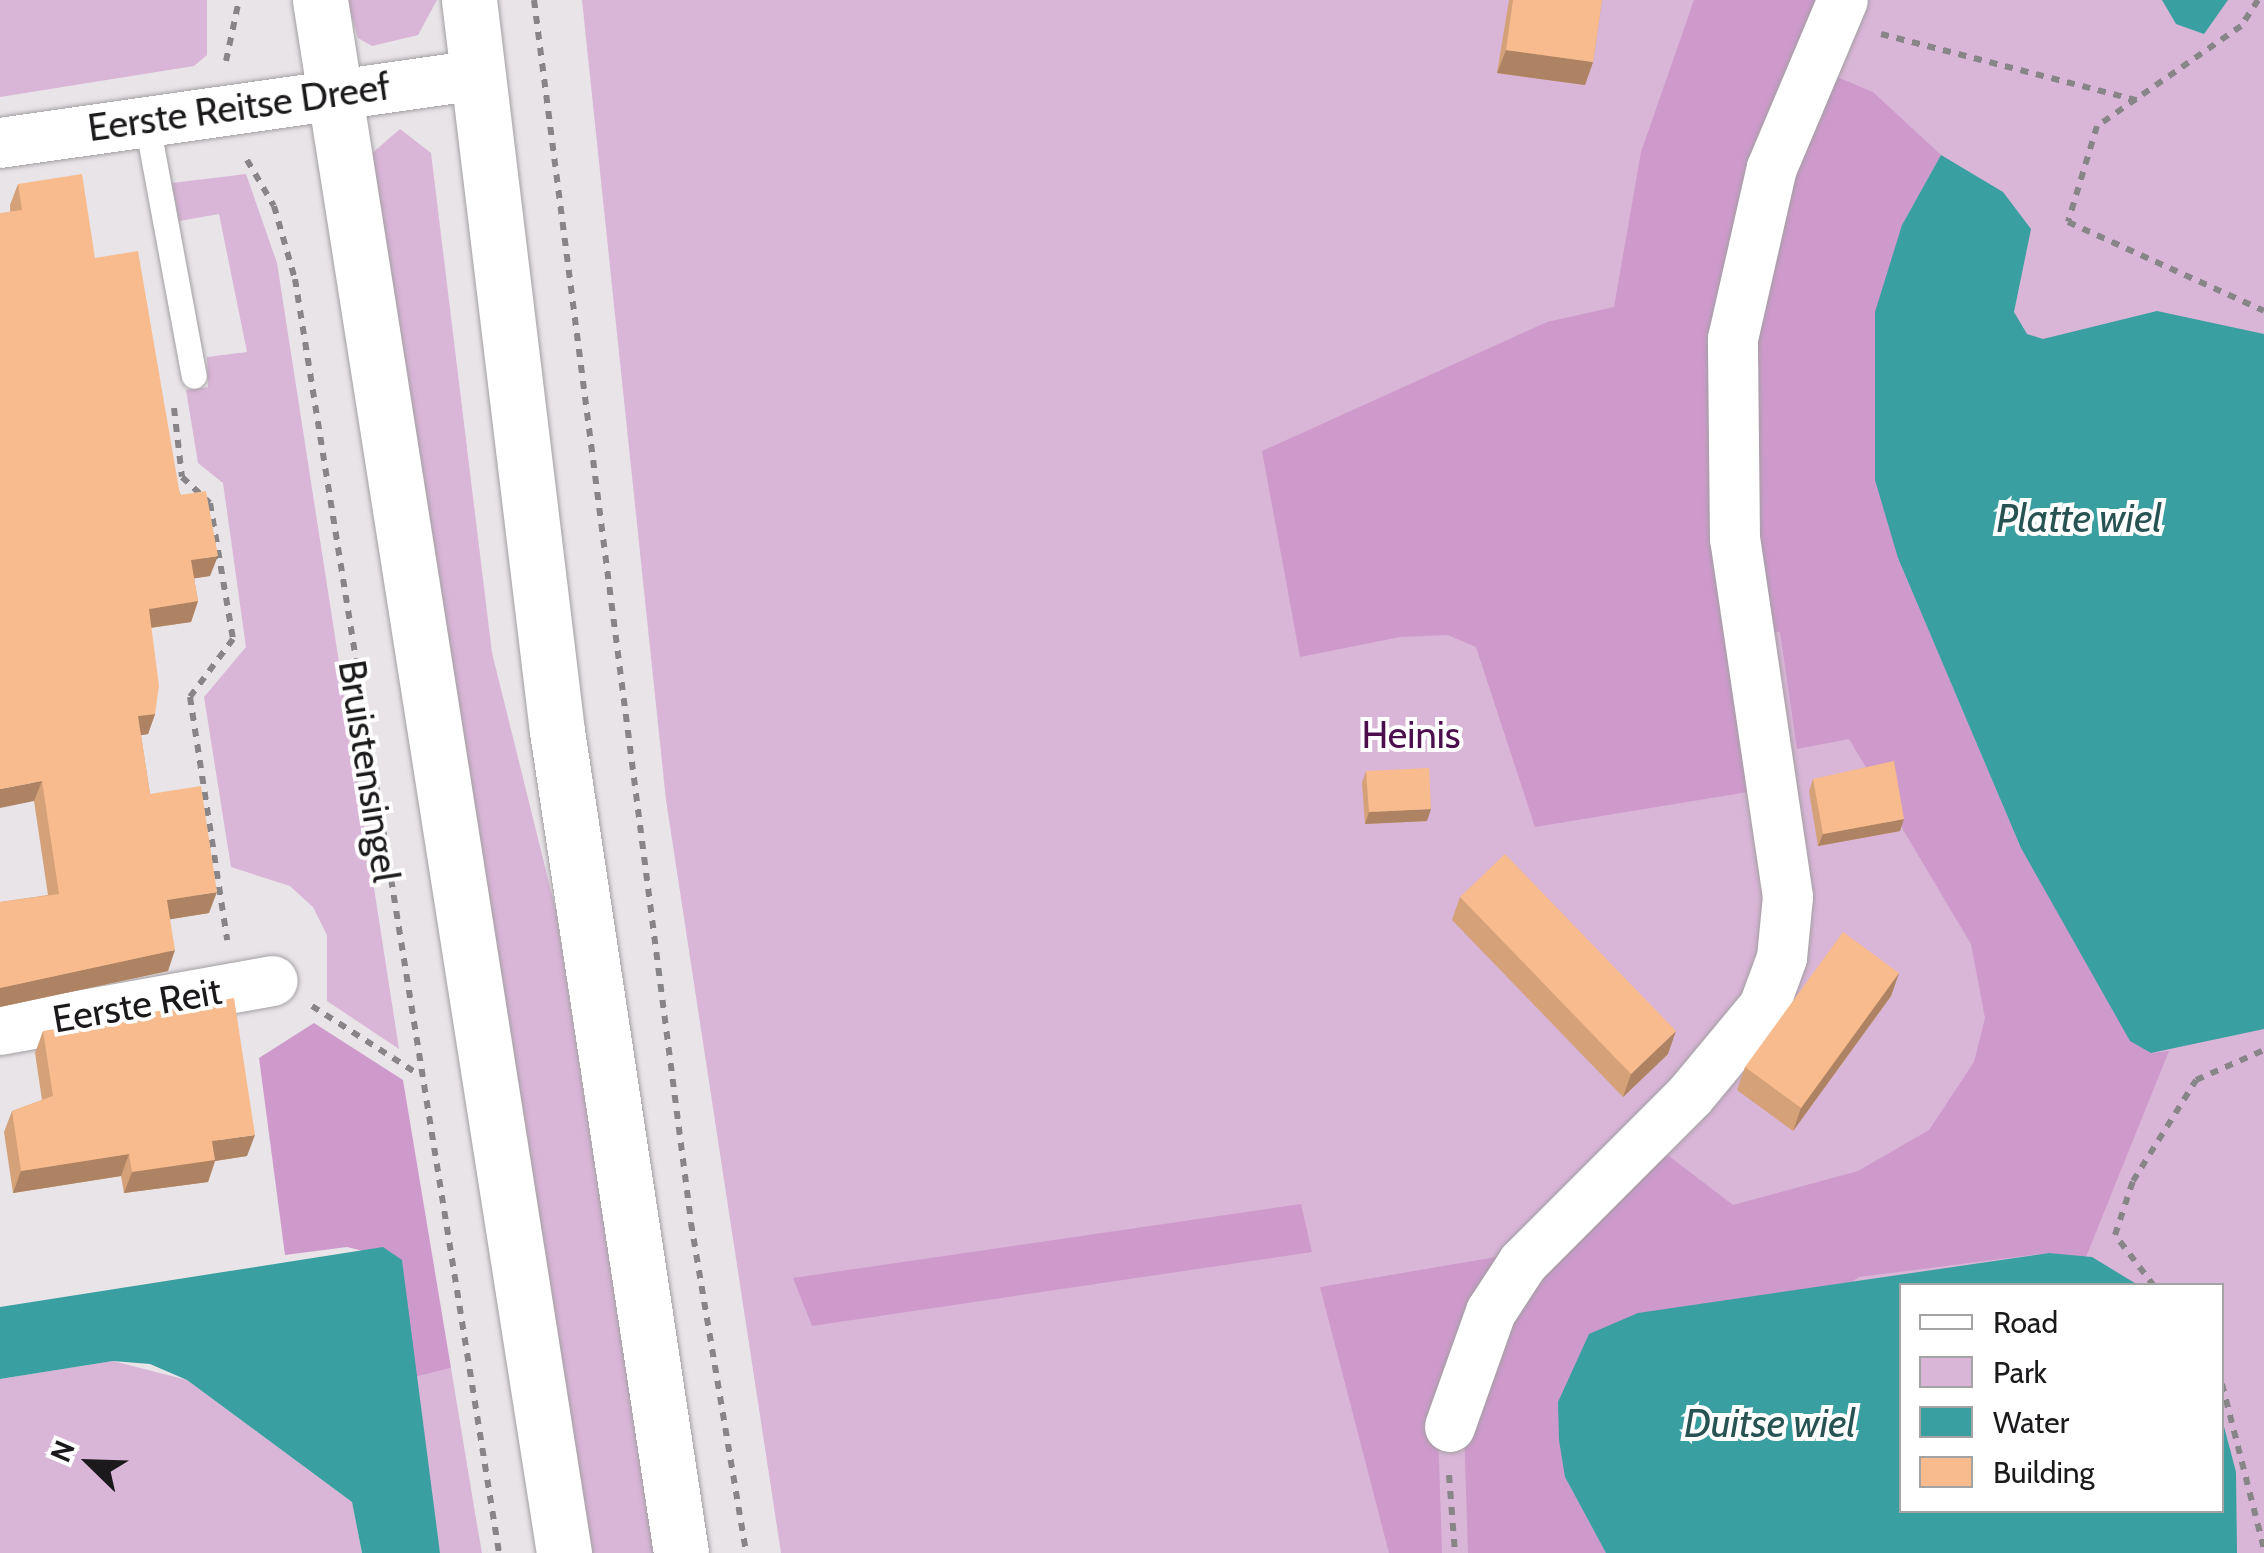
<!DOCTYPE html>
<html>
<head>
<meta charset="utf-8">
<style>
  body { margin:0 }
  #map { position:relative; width:2264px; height:1553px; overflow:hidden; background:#e8e4e8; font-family:Cabin,sans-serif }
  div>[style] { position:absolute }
  .green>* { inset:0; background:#d9b5d7 }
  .forest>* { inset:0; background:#ce9acc }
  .water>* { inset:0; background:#399fa0 }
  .path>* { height:6px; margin-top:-3px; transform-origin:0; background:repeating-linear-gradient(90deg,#888588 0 8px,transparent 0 16px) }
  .roads { filter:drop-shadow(0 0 2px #a29fa2) drop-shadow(0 0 2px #a29fa2) }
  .service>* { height:25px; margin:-12.5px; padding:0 12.5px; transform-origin:12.5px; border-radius:12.5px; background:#fff }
  .minor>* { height:50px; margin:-25px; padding:0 25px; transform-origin:25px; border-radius:25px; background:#fff }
  .secondary>* { height:55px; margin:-27.5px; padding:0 27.5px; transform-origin:27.5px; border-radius:27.5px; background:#fff }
  .wall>* { inset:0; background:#d4a179 }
  .shaded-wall>* { inset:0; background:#ad8363 }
  .building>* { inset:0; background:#f7bb8d }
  span { translate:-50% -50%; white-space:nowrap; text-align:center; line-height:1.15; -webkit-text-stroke:8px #fff; paint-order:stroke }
  .street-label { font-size:38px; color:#1b191b }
  .park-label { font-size:38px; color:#4d0e4e }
  .water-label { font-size:40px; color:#275353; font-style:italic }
  .legend { position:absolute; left:1899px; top:1283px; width:325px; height:230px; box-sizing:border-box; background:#fff; border:2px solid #a4a3a4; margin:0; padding:12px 18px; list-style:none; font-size:30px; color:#1b191b }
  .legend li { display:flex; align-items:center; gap:20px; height:50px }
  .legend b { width:50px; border:2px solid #a4a3a4 }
  .north { position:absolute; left:40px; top:1413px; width:100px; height:100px; -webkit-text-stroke:8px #fff; paint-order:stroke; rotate:293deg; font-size:28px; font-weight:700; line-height:40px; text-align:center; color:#1b191b }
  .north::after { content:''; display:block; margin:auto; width:35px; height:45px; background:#1b191b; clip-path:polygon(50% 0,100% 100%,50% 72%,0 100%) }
</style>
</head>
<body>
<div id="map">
  <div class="green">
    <i style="clip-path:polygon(0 0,207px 0,207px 55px,194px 66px,0 97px)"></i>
    <i style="clip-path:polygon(347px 0,437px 0,418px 35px,372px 46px,358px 38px)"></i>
    <i style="clip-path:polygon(evenodd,582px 0,2264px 0,2264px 1553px,781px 1553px,666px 800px,582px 0,1902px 1286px,2222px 1286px,2222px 1510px,1902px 1510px,1902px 1286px)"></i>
    <i style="clip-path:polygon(400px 129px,431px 153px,492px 653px,556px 911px,654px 1553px,592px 1553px,554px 1341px,370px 155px)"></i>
    <i style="clip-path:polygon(246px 174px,277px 263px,399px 1049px,327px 1001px,327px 935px,313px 907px,290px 886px,231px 867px,204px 697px,246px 647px,223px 483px,198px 463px,186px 390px,208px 387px,207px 357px,247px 352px,219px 214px,179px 221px,172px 183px)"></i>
    <i style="clip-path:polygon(113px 1361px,187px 1380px,352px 1502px,362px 1553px,0 1553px,0 1379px)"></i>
    <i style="clip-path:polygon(451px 1368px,476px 1519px,482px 1553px,440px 1553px,434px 1521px,411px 1378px)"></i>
  </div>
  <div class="forest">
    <i style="clip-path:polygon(1694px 0,1826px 0,1733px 248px,1760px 790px,1535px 827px,1476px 647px,1448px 635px,1400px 637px,1300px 657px,1262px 451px,1547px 322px,1614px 307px,1641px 152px)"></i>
    <i style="clip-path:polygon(1825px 72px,1873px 92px,1941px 155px,1902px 225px,1898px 558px,2021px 848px,2151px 1053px,2169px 1051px,2086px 1257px,2048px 1253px,1859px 1277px,1565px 1477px,1606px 1553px,1468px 1553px,1464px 1429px,1502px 1318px,1661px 1150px,1733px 1205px,1858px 1171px,1929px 1130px,1974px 1062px,1985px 1018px,1971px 944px,1849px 739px,1797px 749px,1780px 632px,1762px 632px,1747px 342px)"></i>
    <i style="clip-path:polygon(314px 1023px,403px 1080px,451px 1368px,411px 1378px,402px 1261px,347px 1247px,285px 1255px,259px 1058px)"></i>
    <i style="clip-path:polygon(1301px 1204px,1312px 1252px,812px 1326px,793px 1278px)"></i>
    <i style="clip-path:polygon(1508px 1255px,1438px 1428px,1442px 1553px,1389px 1553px,1320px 1287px)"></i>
  </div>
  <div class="water">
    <i style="clip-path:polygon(2162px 0,2228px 0,2204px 34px,2176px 24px)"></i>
    <i style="clip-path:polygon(1941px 155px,2003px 192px,2031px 229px,2014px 312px,2027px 334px,2043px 339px,2157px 311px,2264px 334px,2264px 1029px,2151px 1053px,2130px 1041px,2021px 848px,1898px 558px,1875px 480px,1875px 312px,1902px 225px)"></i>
    <i style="clip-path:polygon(383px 1247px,402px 1260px,440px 1553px,362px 1553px,352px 1502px,187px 1380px,150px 1364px,113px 1361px,0 1379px,0 1307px)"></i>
    <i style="clip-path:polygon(2049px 1253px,2092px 1257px,2138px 1285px,1902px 1286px,1902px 1510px,2222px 1510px,2222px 1419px,2236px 1472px,2237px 1553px,1606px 1553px,1565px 1477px,1559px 1440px,1558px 1402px,1589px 1334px,1638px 1313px)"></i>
  </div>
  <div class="path">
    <i style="left:534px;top:0;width:1233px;rotate:82.68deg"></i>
    <i style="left:691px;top:1223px;width:335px;rotate:80.5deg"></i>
    <i style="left:2258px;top:0;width:31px;rotate:123deg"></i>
    <i style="left:2241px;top:26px;width:175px;rotate:145.2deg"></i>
    <i style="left:2097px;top:126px;width:100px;rotate:106.8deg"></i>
    <i style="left:2068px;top:222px;width:215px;rotate:24.4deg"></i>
    <i style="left:1881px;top:34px;width:268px;rotate:14.5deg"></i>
    <i style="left:226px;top:61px;width:62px;rotate:-78deg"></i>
    <i style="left:247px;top:160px;width:53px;rotate:59.6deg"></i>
    <i style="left:274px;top:206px;width:76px;rotate:74deg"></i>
    <i style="left:295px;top:279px;width:1290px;rotate:80.9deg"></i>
    <i style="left:174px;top:408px;width:69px;rotate:83.4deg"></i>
    <i style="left:182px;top:477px;width:38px;rotate:43deg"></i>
    <i style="left:210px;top:503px;width:138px;rotate:80.4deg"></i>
    <i style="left:233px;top:639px;width:72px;rotate:126.6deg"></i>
    <i style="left:190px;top:697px;width:246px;rotate:81.3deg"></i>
    <i style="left:312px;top:1006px;width:126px;rotate:32.7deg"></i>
    <i style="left:2154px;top:1286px;width:64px;rotate:-127.4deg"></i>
    <i style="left:2115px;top:1235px;width:57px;rotate:-71.6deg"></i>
    <i style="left:2133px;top:1181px;width:119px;rotate:-58deg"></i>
    <i style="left:2196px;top:1080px;width:74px;rotate:-23.8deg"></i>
    <i style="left:2222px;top:1384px;width:170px;rotate:75.7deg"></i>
    <i style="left:1449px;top:1475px;width:78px;rotate:85.6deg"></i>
  </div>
  <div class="roads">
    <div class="service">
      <i style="left:146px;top:118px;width:262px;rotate:79.5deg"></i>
    </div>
    <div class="minor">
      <i style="left:0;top:143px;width:484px;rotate:-8.1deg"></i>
      <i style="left:0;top:1030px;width:277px;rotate:-10.2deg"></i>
      <i style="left:1450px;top:1427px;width:122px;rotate:-70.4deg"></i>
      <i style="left:1491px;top:1312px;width:59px;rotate:-56.9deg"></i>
      <i style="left:1523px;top:1263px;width:236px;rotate:-45deg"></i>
      <i style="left:1690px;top:1096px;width:116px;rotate:-50.3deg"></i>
      <i style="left:1764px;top:1007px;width:52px;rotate:-69.8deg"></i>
      <i style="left:1782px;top:958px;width:61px;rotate:-84.4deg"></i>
      <i style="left:1788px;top:897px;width:362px;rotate:-98.4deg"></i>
      <i style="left:1735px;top:539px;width:200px;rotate:-90.6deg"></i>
      <i style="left:1733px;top:339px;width:175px;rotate:-77.2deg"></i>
      <i style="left:1772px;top:168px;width:182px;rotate:-67.1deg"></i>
    </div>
    <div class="secondary">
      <i style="left:320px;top:0;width:1572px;rotate:81.07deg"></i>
      <i style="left:469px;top:0;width:736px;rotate:83.14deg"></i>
      <i style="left:557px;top:731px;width:831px;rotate:81.42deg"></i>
    </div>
  </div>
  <div class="wall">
    <i style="clip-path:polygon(1509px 0,1602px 0,1593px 62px,1585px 85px,1497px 73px)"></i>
    <i style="clip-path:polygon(18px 184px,95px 258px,210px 576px,194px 578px,198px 601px,191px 622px,151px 628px,155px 714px,148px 734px,141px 735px,150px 794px,209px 913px,170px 919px,168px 971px,0 1007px,0 902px,48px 895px,34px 801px,10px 205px)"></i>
    <i style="clip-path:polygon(1366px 771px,1427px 821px,1365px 824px,1362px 783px)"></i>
    <i style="clip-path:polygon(1813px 779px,1900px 831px,1818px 846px,1809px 791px)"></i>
    <i style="clip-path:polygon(1460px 897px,1668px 1054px,1623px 1097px,1452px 920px)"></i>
    <i style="clip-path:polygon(1899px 973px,1891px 996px,1793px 1131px,1737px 1090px,1745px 1067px)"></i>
    <i style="clip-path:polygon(43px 1031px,247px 1156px,215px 1161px,208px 1182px,124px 1193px,121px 1176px,13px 1193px,4px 1132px,12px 1111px,42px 1100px,35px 1053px)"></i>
  </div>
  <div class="shaded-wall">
    <i style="clip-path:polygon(1506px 50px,1593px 62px,1585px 85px,1497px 73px)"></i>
    <i style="clip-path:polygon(218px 556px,210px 576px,184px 580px,191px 560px)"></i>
    <i style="clip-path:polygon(198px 601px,191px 622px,141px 629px,149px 609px)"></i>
    <i style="clip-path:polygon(155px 714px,148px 734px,131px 737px,138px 716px)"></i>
    <i style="clip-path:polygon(42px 781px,34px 801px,0 808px,0 789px)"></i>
    <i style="clip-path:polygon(1431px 809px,1427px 821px,1365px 824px,1369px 812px)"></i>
    <i style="clip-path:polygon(1904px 819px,1900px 831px,1818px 846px,1823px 834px)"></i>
    <i style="clip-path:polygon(217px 892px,209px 913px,160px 921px,167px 900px)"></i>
    <i style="clip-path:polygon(175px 950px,168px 971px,0 1007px,0 988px)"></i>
    <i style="clip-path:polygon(1899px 973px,1891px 996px,1793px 1131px,1801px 1108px)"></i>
    <i style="clip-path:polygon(1676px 1031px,1668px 1054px,1623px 1097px,1631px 1074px)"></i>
    <i style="clip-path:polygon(255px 1135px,247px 1156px,215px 1161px,208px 1182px,124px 1193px,132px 1172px,212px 1141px)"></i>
    <i style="clip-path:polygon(129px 1154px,121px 1176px,13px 1193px,21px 1171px)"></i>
  </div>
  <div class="building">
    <i style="clip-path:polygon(1513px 0,1602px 0,1593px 62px,1506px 50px)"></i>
    <i style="clip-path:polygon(82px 174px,95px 258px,138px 251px,180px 495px,206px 491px,218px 556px,191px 560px,198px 601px,149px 609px,159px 686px,155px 714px,138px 716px,150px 794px,201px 786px,217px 892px,167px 900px,175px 950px,0 988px,0 902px,59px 894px,42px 781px,0 789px,0 213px,22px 210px,18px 184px)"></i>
    <i style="clip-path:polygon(1894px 761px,1904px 819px,1823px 834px,1813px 779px)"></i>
    <i style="clip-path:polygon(1429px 768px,1431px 809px,1369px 812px,1366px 771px)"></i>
    <i style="clip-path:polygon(1505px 854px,1676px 1031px,1631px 1074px,1460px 897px)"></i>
    <i style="clip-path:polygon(1843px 932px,1899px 973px,1801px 1108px,1745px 1067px)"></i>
    <i style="clip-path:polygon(234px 998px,255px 1135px,212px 1141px,215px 1160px,132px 1172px,129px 1154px,21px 1171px,12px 1111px,53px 1096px,43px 1031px)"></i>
  </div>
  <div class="street-label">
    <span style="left:239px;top:107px;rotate:-8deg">Eerste Reitse Dreef</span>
    <span style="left:369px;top:771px;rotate:81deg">Bruistensingel</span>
    <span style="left:137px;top:1005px;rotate:-10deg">Eerste Reit</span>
  </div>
  <div class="park-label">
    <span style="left:1411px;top:735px">Heinis</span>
  </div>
  <div class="water-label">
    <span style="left:2079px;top:518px">Platte wiel</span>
    <span style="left:1770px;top:1423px">Duitse wiel</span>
  </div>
  <ul class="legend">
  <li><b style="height:12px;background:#fff"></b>Road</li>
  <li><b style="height:28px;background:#d9b5d7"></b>Park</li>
  <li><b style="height:28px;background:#399fa0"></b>Water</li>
  <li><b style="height:28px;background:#f7bb8d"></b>Building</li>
  </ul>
  <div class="north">N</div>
</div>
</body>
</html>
